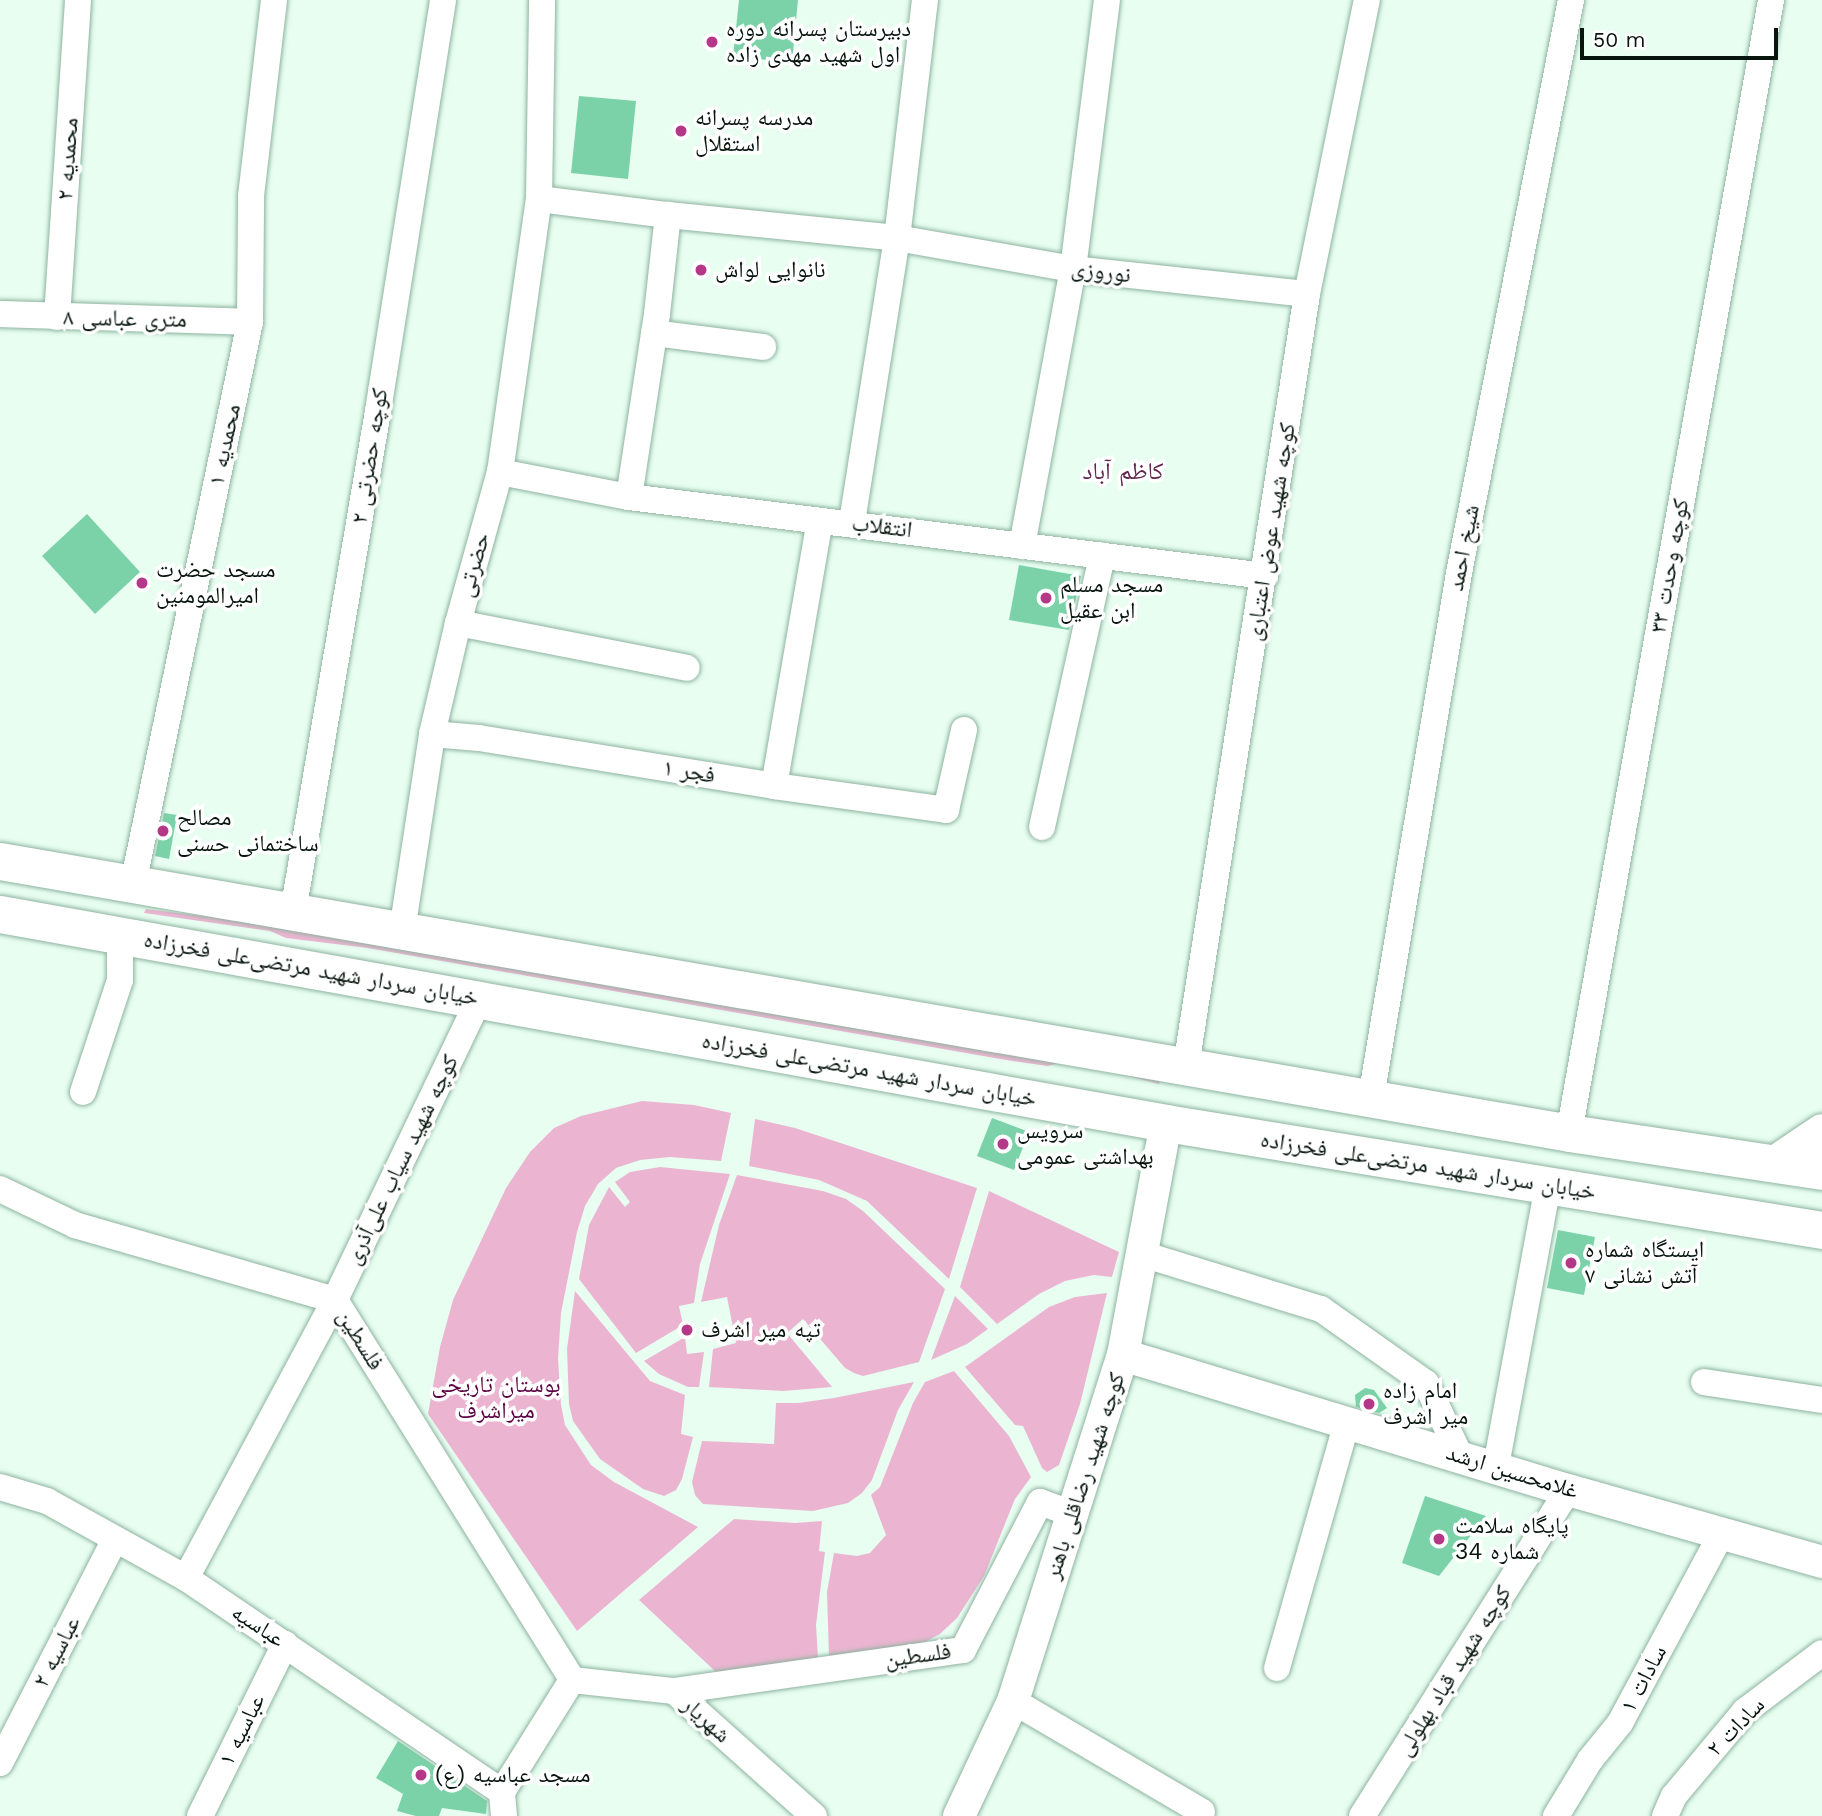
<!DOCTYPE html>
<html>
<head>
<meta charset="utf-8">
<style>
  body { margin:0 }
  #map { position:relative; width:1822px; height:1816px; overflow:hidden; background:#e7fef1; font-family:"Work Sans","Noto Naskh Arabic",sans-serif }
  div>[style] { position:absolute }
  .green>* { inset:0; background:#ebb5d2 }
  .building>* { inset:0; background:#7cd2a8 }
  .roads { filter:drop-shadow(0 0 2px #8eb39f) drop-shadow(0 0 2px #8eb39f) }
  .minor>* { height:26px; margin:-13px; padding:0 13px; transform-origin:13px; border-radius:13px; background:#fff }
  .tertiary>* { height:32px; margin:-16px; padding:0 16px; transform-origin:16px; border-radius:16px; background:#fff }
  .secondary>* { height:37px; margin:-18.5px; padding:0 18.5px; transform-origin:18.5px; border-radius:18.5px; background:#fff }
  .dots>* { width:19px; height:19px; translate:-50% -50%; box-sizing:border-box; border:4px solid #fff; border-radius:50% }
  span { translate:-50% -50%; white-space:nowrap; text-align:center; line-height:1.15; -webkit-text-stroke:7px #fff; paint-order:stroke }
  .poi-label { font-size:23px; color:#07150e }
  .left { translate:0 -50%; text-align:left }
  .street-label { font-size:23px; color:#07150e }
  .park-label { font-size:23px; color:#5b0040 }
  .neighbourhood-label { font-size:24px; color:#62254b }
  .scale { position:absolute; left:1580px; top:28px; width:198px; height:32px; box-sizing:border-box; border:4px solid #07150e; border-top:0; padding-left:9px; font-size:21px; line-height:24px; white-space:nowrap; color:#07150e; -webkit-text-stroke:5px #fff; paint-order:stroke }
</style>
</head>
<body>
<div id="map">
  <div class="green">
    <i style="clip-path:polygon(146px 909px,370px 937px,1117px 1066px,1160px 1078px,1159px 1084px,1069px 1060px,1048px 1066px,1006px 1060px,368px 948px,286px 938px,270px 931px,144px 913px)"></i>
    <i style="clip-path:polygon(642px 1101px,694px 1105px,731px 1113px,721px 1161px,670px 1157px,640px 1160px,616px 1168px,598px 1184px,585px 1206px,577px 1232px,561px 1313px,558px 1359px,561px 1405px,565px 1425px,591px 1465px,614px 1482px,698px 1527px,577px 1631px,428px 1414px,440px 1347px,453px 1300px,506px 1188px,530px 1152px,554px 1128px,581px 1116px)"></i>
    <i style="clip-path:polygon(755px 1119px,795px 1128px,977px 1188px,949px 1279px,867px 1201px,819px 1180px,749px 1166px)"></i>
    <i style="clip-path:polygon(660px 1167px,730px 1174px,700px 1264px,694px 1303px,679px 1306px,683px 1325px,636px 1353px,579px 1279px,589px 1225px,609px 1187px,625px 1207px,630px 1202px,615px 1182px,630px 1172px)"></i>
    <i style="clip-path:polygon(737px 1175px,823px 1191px,846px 1199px,863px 1211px,945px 1289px,919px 1362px,863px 1376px,854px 1373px,845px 1368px,803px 1319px,787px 1333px,832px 1387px,783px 1391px,709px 1387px,713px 1349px,736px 1343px,727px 1297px,701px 1302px,719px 1225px)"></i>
    <i style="clip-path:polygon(989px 1191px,1119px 1252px,1112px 1277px,1094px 1275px,1065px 1281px,1039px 1294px,997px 1324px,960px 1287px)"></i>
    <i style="clip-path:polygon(575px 1291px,650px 1381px,685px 1395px,681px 1434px,693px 1437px,682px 1479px,676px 1490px,664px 1496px,643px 1489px,600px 1459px,573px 1421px,569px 1404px,567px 1349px)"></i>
    <i style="clip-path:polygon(1107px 1293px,1080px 1404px,1059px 1465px,1047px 1472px,1042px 1468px,1023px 1426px,1015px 1425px,965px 1367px,1049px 1307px,1075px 1297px)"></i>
    <i style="clip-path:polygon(955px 1296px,988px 1329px,967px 1344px,931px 1360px)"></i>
    <i style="clip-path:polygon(685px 1337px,687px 1354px,704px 1352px,699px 1387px,688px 1387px,659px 1374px,644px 1361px)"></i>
    <i style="clip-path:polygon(954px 1371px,1009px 1436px,1031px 1477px,1015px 1499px,984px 1576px,957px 1618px,940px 1634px,921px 1644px,829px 1657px,827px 1592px,834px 1553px,857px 1556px,870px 1553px,886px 1535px,871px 1495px,880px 1487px,913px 1403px,925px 1382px)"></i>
    <i style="clip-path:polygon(914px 1382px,898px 1410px,872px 1480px,862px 1493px,848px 1503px,813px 1511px,703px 1504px,695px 1495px,692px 1482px,702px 1441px,774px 1444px,776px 1403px,798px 1403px,834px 1398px)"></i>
    <i style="clip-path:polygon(734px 1519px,795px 1523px,822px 1521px,819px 1551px,825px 1552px,816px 1625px,818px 1658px,716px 1672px,639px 1600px)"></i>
  </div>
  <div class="building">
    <i style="clip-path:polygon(739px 0,798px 0,792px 62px,733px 57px)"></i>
    <i style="clip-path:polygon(579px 96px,636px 101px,628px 179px,571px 173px)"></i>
    <i style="clip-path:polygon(87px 514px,140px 572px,95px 614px,42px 556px)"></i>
    <i style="clip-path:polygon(1019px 565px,1081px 576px,1069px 630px,1009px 620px)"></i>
    <i style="clip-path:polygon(164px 813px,177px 815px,169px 859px,155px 856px)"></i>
    <i style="clip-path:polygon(992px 1118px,1029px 1132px,1014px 1170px,977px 1156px)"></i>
    <i style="clip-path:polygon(1558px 1230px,1595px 1237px,1584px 1295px,1547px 1288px)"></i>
    <i style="clip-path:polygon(1365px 1388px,1374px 1390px,1387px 1408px,1379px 1413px,1356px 1407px,1355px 1395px)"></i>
    <i style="clip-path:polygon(1425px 1496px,1486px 1516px,1439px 1576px,1402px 1563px)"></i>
    <i style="clip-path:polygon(398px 1741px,487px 1801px,486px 1814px,442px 1808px,439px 1816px,416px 1816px,397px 1811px,403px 1794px,376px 1778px)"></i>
  </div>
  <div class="roads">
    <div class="minor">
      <i style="left:539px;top:199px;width:130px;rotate:7.1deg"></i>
      <i style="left:668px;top:215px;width:230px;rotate:5.7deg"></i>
      <i style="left:897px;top:238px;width:179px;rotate:10deg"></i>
      <i style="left:1073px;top:269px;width:235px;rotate:6.1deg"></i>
      <i style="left:0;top:314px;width:250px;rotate:1.8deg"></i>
      <i style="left:57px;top:317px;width:318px;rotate:-86.2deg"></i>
      <i style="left:654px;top:333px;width:110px;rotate:7.3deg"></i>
      <i style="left:500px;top:472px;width:131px;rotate:11deg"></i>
      <i style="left:629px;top:497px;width:641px;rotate:7.08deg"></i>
      <i style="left:629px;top:497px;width:185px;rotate:-81.3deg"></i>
      <i style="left:657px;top:314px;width:100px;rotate:-83.7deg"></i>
      <i style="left:852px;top:522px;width:288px;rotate:-81deg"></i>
      <i style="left:897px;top:238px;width:240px;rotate:-83.3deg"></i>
      <i style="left:1022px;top:546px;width:282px;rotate:-79.6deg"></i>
      <i style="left:1073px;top:269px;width:271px;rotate:-82.8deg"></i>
      <i style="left:458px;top:623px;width:233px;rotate:11.1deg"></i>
      <i style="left:432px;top:734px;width:47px;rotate:4.9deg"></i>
      <i style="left:479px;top:738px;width:299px;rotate:9.2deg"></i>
      <i style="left:774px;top:786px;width:174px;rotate:7.9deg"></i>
      <i style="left:946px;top:810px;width:82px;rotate:-77.3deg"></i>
      <i style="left:774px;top:786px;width:269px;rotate:-80.2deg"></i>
      <i style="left:1042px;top:827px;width:278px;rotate:-77.5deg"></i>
      <i style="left:133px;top:884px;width:574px;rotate:-78.24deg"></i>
      <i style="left:250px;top:322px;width:126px;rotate:-89.5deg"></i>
      <i style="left:251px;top:196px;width:197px;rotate:-83.3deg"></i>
      <i style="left:293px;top:912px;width:508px;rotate:-80.37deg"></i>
      <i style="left:378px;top:411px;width:416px;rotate:-81deg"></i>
      <i style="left:402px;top:931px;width:199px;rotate:-81.3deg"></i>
      <i style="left:432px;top:734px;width:114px;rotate:-76.8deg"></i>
      <i style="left:458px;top:623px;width:157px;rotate:-74.5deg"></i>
      <i style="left:500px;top:472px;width:276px;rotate:-81.9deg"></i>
      <i style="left:539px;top:199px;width:199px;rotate:-89.1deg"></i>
      <i style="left:1186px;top:1066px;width:781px;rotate:-81.09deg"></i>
      <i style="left:1307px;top:294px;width:300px;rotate:-78.5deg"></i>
      <i style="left:83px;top:1092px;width:118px;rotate:-71.7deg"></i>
      <i style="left:120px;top:980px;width:45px;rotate:-90deg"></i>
      <i style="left:1371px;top:1098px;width:532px;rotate:-80.48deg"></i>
      <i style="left:1459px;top:573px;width:584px;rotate:-78.94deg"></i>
      <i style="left:1569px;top:1133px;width:1151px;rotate:-79.89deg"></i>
      <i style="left:0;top:1189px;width:83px;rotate:25.6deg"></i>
      <i style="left:75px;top:1225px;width:271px;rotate:16.1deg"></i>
      <i style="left:335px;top:1300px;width:448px;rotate:58deg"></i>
      <i style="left:1142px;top:1254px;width:187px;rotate:17.1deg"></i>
      <i style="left:1321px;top:1309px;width:128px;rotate:35.2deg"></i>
      <i style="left:1426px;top:1383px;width:81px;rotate:65deg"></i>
      <i style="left:1704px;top:1382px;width:119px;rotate:8.7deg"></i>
      <i style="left:1496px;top:1466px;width:286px;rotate:-79.5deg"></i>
      <i style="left:0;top:1487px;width:49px;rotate:16.6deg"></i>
      <i style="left:47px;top:1501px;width:159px;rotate:29deg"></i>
      <i style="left:186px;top:1578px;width:382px;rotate:34.1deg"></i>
      <i style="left:186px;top:1578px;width:315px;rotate:-61.8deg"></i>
      <i style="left:335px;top:1300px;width:333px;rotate:-64.4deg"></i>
      <i style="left:1277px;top:1668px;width:256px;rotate:-74.1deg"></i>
      <i style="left:572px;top:1680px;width:103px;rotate:6.2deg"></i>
      <i style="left:674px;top:1691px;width:188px;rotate:41.8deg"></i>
      <i style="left:674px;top:1691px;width:292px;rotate:-8.1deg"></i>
      <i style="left:963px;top:1650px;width:167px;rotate:-62.5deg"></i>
      <i style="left:1040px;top:1502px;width:35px;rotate:20deg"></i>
      <i style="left:1013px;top:1701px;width:219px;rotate:30.4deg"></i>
      <i style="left:0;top:1763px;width:250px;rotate:-62.8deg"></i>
      <i style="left:200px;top:1816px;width:192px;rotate:-63.7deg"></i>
      <i style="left:504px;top:1816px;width:24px;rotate:-95deg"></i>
      <i style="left:502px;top:1792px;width:132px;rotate:-58deg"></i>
      <i style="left:1362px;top:1816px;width:386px;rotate:-57.7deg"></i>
      <i style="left:1556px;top:1816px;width:66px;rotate:-58.7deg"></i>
      <i style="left:1590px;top:1760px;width:48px;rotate:-51deg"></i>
      <i style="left:1620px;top:1723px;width:213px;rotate:-61.8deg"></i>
      <i style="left:1665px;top:1816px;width:22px;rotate:-66deg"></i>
      <i style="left:1674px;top:1796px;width:111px;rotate:-50.1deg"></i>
      <i style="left:1745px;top:1711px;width:96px;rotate:-37deg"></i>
    </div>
    <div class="tertiary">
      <i style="left:1123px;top:1355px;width:465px;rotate:16.9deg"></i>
      <i style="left:1568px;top:1490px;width:264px;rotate:15.8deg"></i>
      <i style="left:959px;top:1816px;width:127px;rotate:-64.8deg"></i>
      <i style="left:1013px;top:1701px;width:363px;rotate:-72.4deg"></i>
      <i style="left:1123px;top:1355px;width:236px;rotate:-79.5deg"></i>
    </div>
    <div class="secondary">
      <i style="left:0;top:861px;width:1592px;rotate:9.83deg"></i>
      <i style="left:1569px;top:1133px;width:256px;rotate:8.5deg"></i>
      <i style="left:0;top:914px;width:1185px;rotate:10.16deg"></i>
      <i style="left:1166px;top:1123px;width:665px;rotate:9.26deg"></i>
      <i style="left:1776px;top:1163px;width:55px;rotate:-34deg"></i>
    </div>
  </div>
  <div class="dots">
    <i style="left:712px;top:42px;background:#b53888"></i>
    <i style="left:681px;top:131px;background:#b53888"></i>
    <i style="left:701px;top:270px;background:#b53888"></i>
    <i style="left:142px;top:583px;background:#b53888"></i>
    <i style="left:1046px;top:598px;background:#b53888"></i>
    <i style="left:163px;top:831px;background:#b53888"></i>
    <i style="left:1003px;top:1144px;background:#b53888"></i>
    <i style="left:1571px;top:1263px;background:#b53888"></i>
    <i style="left:687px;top:1330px;background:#b53888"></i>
    <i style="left:1369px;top:1404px;background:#b53888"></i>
    <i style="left:1439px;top:1539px;background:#b53888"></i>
    <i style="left:421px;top:1775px;background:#b53888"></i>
  </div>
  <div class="poi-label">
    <span class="left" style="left:726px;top:42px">دبیرستان پسرانه دوره<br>اول شهید مهدی زاده</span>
    <span class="left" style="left:695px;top:131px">مدرسه پسرانه<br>استقلال</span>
    <span class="left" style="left:715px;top:270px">نانوایی لواش</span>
    <span class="left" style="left:156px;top:583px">مسجد حضرت<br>امیرالمومنین</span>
    <span class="left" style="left:1060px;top:598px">مسجد مسلم<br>ابن عقیل</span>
    <span class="left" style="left:177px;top:831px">مصالح<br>ساختمانی حسنی</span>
    <span class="left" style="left:1017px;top:1144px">سرویس<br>بهداشتی عمومی</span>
    <span class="left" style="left:1585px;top:1263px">ایستگاه شماره<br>۷ آتش نشانی</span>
    <span class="left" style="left:701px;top:1330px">تپه میر اشرف</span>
    <span class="left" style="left:1383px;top:1404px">امام زاده<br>میر اشرف</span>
    <span class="left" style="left:1455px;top:1539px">پایگاه سلامت<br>شماره 34</span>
    <span class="left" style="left:435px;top:1775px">مسجد عباسیه (ع)</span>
  </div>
  <div class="street-label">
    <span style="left:68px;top:159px;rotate:-86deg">محمدیه ۲</span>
    <span style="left:1101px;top:272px;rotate:7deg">نوروزی</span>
    <span style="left:125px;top:319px;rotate:1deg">۸ متری عباسی</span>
    <span style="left:225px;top:445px;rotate:-78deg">محمدیه ۱</span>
    <span style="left:370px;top:456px;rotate:-81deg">کوچه حضرتی ۲</span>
    <span style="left:882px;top:527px;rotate:7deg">انتقلاب</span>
    <span style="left:1271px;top:532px;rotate:-81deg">کوچه شهید عوض اعتباری</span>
    <span style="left:1464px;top:548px;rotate:-79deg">شیخ احمد</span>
    <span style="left:474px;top:565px;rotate:-74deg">حضرتی</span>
    <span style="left:1670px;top:566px;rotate:-80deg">کوچه وحدت ۳۳</span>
    <span style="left:689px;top:772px;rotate:9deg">فجر ۱</span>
    <span style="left:311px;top:969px;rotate:10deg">خیابان سردار شهید مرتضی‌علی فخرزاده</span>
    <span style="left:869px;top:1070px;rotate:10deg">خیابان سردار شهید مرتضی‌علی فخرزاده</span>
    <span style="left:402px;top:1160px;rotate:-64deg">کوچه شهید سیاب علی‌آذری</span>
    <span style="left:1428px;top:1166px;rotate:9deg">خیابان سردار شهید مرتضی‌علی فخرزاده</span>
    <span style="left:360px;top:1340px;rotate:58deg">فلسطین</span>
    <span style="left:1512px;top:1472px;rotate:17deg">غلامحسین ارشد</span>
    <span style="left:1085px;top:1476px;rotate:-72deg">کوچه شهید رضاقلی باهنر</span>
    <span style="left:258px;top:1626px;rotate:33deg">عباسیه</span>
    <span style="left:57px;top:1652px;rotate:-63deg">عباسیه ۲</span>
    <span style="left:918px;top:1656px;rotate:-8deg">فلسطین</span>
    <span style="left:1454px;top:1671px;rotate:-58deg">کوچه شهید قباد بهلولی</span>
    <span style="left:1644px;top:1679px;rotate:-62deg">سادات ۱</span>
    <span style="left:706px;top:1720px;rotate:42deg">شهریار</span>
    <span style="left:1736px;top:1727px;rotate:-46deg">سادات ۲</span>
    <span style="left:242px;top:1730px;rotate:-64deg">عباسیه ۱</span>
  </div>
  <div class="park-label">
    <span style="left:496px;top:1398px">بوستان تاریخی<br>میراشرف</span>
  </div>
  <div class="neighbourhood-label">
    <span style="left:1123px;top:472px">کاظم آباد</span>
  </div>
  <div class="scale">50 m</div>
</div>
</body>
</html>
